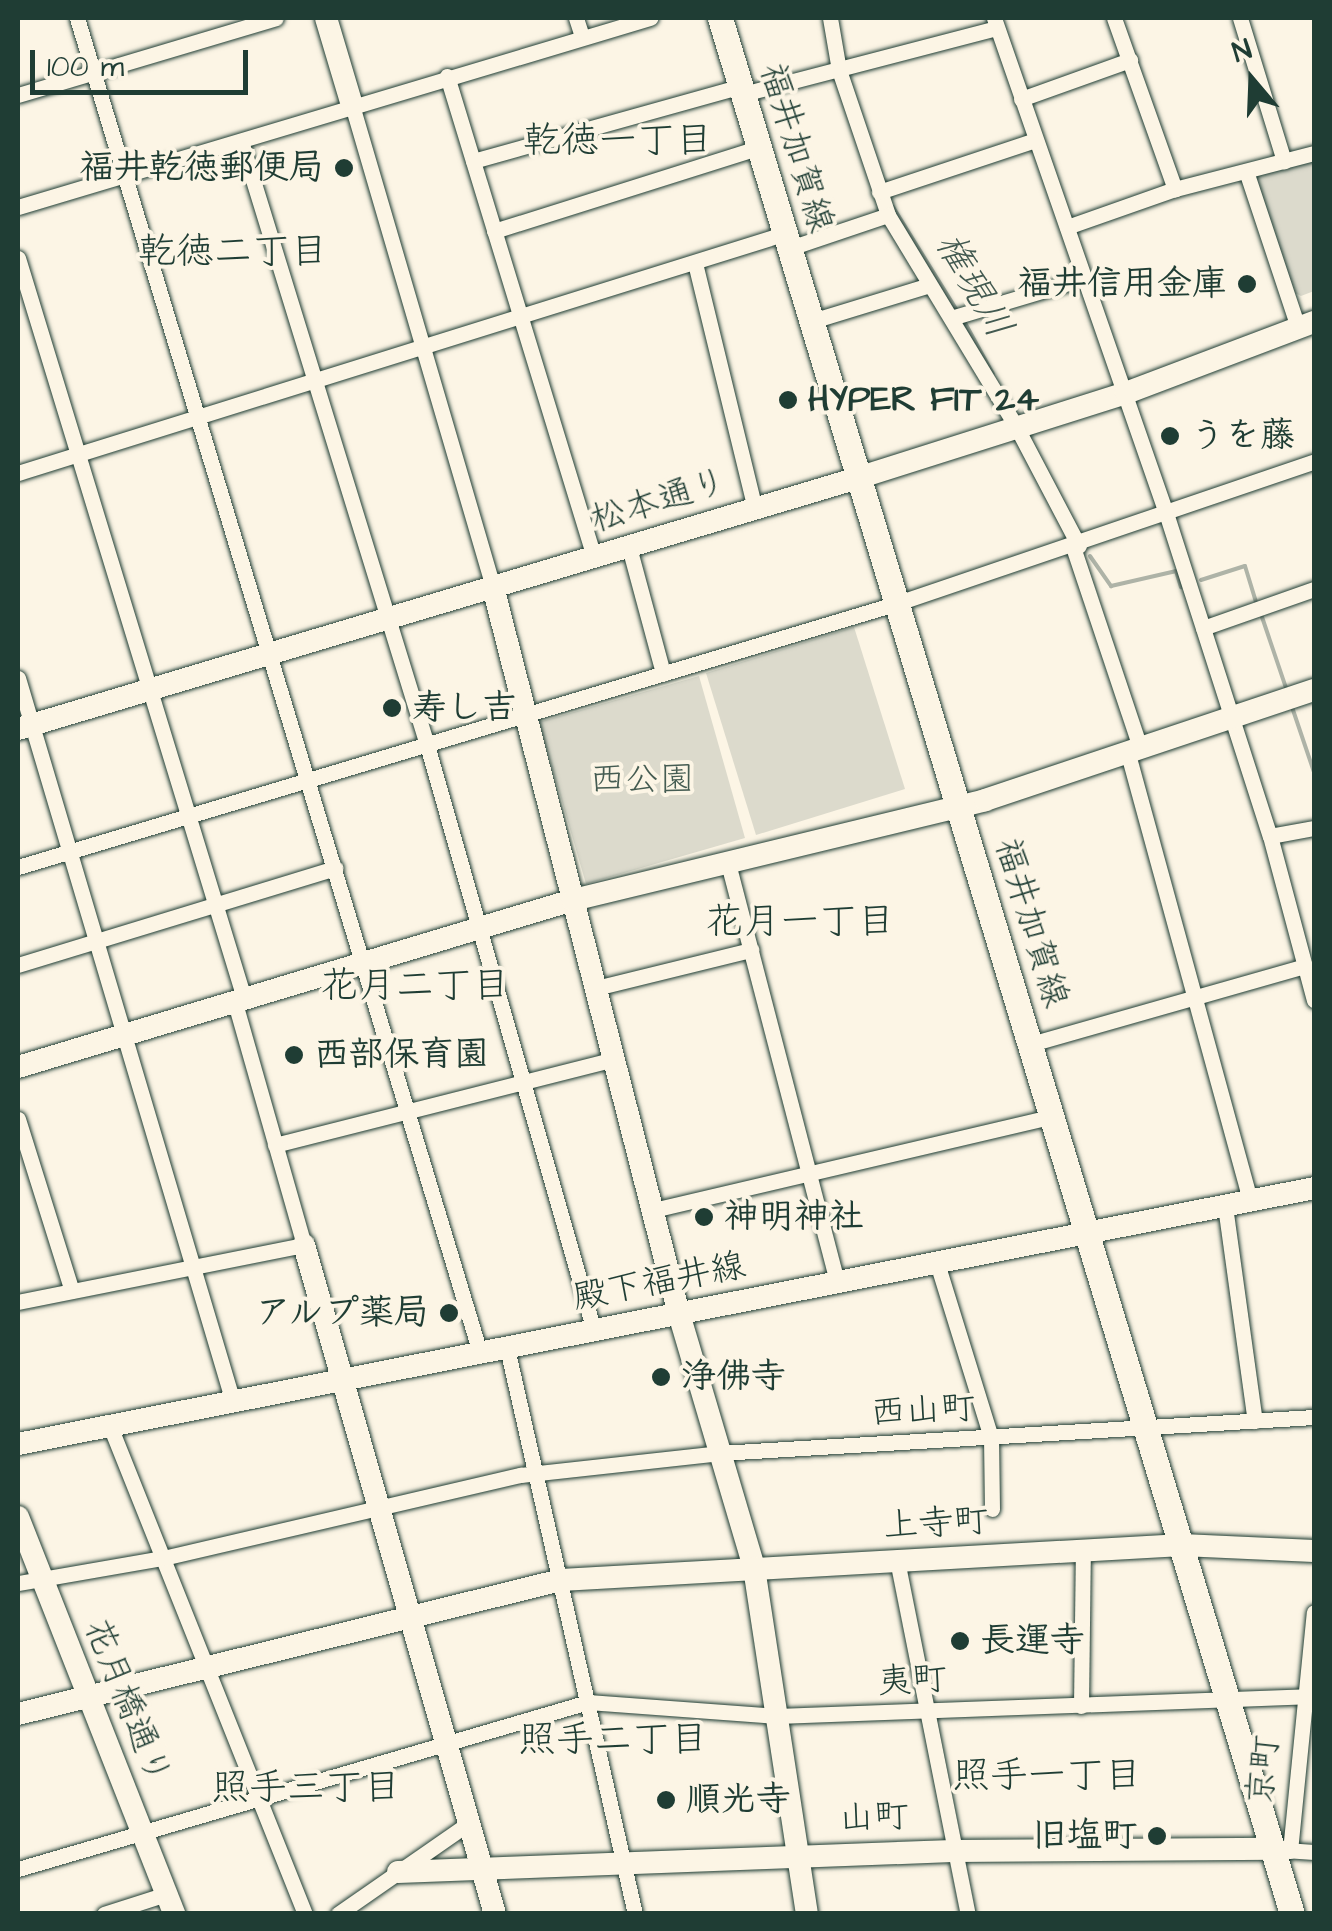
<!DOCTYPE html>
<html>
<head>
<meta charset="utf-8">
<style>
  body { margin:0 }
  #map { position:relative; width:1332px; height:1931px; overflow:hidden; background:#fcf5e5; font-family:"Architects Daughter","Klee One",sans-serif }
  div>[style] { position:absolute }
  .green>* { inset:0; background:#dcdacc }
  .stream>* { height:4px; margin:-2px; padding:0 2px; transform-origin:2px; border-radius:2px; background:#aeb3a7 }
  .roads { filter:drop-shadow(0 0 2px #1f3d34) drop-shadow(0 0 2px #1f3d34) }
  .street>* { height:15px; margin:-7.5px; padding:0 7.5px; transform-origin:7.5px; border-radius:7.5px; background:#fcf5e5 }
  .secondary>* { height:22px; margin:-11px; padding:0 11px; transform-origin:11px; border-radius:11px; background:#fcf5e5 }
  .primary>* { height:25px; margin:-12.5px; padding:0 12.5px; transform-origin:12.5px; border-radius:12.5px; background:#fcf5e5 }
  .dots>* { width:28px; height:28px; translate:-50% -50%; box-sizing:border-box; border:5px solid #fcf5e5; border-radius:50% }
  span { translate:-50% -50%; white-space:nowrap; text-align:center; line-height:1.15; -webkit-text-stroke:8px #fcf5e5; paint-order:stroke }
  .street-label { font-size:35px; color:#1f3d34 }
  .poi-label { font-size:35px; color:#1f3d34; font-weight:700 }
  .right { translate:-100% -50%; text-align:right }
  .left { translate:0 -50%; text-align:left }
  .park-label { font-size:35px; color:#455c52 }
  .neighbourhood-label { font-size:38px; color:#1f3d34 }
  .water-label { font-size:38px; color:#435a51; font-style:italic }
  .frame { position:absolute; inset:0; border:20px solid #1f3d34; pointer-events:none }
  .north { position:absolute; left:1202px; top:30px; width:100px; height:100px; -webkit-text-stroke:8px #fcf5e5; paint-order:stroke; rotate:341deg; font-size:28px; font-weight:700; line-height:40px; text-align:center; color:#1f3d34 }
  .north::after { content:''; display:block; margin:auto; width:35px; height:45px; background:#1f3d34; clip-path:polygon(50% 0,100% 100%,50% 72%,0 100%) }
  .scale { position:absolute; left:30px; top:50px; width:218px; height:45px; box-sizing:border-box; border:5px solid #1f3d34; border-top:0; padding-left:12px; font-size:30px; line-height:35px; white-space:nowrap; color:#1f3d34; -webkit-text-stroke:8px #fcf5e5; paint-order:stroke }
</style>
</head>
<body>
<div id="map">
  <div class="green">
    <i style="clip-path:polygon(1314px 161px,1314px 291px,1301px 296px,1291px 291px,1256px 176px)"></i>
    <i style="clip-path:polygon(854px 627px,905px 789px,756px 835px,706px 673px)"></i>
    <i style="clip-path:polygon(699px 676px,745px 838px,586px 884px,539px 722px)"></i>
  </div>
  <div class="stream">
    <i style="left:893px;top:207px;width:120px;rotate:58.3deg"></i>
    <i style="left:964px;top:321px;width:60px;rotate:61.3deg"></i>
    <i style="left:1090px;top:556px;width:37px;rotate:55deg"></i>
    <i style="left:1111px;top:586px;width:67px;rotate:-13deg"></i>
    <i style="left:1176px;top:571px;width:17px;rotate:73deg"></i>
    <i style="left:1201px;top:580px;width:46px;rotate:-17.7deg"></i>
    <i style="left:1245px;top:566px;width:37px;rotate:73deg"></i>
    <i style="left:1262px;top:617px;width:78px;rotate:71.3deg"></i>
    <i style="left:1293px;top:710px;width:65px;rotate:71.3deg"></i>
  </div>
  <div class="roads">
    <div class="street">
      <i style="left:77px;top:18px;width:1395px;rotate:73.2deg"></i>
      <i style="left:576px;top:18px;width:20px;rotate:72deg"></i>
      <i style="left:830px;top:18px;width:53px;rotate:80.2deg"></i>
      <i style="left:839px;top:70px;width:153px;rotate:71.3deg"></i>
      <i style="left:888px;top:215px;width:249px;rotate:58.8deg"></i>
      <i style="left:1017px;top:428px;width:133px;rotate:62.3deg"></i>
      <i style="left:994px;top:18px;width:527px;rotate:70.84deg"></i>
      <i style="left:1167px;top:516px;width:336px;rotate:72.2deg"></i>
      <i style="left:1270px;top:836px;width:170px;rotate:75deg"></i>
      <i style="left:1114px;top:18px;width:182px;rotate:70.4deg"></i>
      <i style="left:1240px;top:18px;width:150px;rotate:72.9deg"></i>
      <i style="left:447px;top:76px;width:503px;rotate:73.01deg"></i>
      <i style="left:743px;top:94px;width:262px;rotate:-14.6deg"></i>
      <i style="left:18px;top:95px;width:269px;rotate:-16.6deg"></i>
      <i style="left:1021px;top:99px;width:116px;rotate:-19.7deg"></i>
      <i style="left:352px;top:105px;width:502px;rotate:73.69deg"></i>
      <i style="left:241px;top:141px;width:632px;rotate:72.88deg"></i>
      <i style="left:427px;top:745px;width:609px;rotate:74.09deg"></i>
      <i style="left:473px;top:161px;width:278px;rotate:-15.6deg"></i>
      <i style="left:1246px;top:171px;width:164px;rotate:71.6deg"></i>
      <i style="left:879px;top:192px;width:164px;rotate:-18.4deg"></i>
      <i style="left:18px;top:207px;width:660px;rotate:-16.65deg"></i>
      <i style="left:1067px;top:227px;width:114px;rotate:-19.4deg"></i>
      <i style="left:1175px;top:189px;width:144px;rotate:-14.5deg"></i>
      <i style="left:494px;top:231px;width:279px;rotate:-17.5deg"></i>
      <i style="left:790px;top:248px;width:103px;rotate:-18.6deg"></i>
      <i style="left:18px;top:258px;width:774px;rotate:73.02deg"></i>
      <i style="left:695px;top:263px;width:253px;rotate:76.3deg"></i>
      <i style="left:951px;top:318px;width:140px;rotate:-16.6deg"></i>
      <i style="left:812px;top:321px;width:123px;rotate:-17deg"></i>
      <i style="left:18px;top:473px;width:805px;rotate:-17.35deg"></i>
      <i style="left:629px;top:547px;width:131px;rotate:74.9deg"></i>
      <i style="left:1073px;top:547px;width:214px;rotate:71.5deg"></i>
      <i style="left:1203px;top:628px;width:118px;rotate:-19.4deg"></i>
      <i style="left:18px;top:678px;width:755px;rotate:73.46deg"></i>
      <i style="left:1128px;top:754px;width:463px;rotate:74.7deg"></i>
      <i style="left:1270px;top:836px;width:45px;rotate:-10.3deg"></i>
      <i style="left:18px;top:867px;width:919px;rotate:-16.7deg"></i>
      <i style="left:898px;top:603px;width:440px;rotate:-18.8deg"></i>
      <i style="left:729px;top:867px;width:429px;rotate:75.4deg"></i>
      <i style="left:18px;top:965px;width:332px;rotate:-17deg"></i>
      <i style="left:596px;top:988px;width:160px;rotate:-13.8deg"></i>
      <i style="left:1031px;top:1044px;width:285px;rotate:-15.9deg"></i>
      <i style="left:18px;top:1119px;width:180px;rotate:72.6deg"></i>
      <i style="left:275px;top:1145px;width:350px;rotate:-14.2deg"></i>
      <i style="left:1225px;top:1206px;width:217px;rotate:82.1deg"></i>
      <i style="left:653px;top:1210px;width:411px;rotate:-13.2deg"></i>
      <i style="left:937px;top:1263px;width:182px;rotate:72.8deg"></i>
      <i style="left:991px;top:1437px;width:72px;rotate:89.2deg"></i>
      <i style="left:18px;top:1302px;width:292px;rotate:-11.3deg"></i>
      <i style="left:304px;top:1245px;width:253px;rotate:-105.9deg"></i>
      <i style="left:507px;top:1348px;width:580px;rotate:77.26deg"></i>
      <i style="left:110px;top:1426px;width:526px;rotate:68.22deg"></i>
      <i style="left:897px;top:1560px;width:361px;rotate:78.7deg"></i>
      <i style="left:18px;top:1583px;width:147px;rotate:-9.8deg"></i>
      <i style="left:163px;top:1558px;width:367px;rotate:-13.1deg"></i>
      <i style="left:521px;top:1475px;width:200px;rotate:-6.3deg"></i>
      <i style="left:720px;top:1453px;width:595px;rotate:-3.47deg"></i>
      <i style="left:1081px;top:1706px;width:153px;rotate:-89.3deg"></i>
      <i style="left:1285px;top:1850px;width:29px;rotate:4deg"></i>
      <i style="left:1290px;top:1851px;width:240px;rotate:-84.3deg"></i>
      <i style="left:18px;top:1869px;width:594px;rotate:-16.33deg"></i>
      <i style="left:588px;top:1702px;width:190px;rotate:4.2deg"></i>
      <i style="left:777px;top:1716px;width:537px;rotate:-2.13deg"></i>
      <i style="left:104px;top:1914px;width:65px;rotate:-17.9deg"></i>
      <i style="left:338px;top:1914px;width:160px;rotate:-34.8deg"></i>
    </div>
    <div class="secondary">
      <i style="left:326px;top:18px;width:91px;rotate:73.4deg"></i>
      <i style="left:493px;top:587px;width:750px;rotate:75.65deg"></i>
      <i style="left:679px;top:1314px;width:265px;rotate:73.5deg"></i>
      <i style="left:754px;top:1568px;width:350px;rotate:81.3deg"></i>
      <i style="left:18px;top:729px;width:877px;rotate:-16.64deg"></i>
      <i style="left:858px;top:478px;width:281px;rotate:-17.6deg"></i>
      <i style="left:1126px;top:393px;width:201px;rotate:-20.7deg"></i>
      <i style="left:18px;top:1067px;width:580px;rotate:-16.75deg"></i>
      <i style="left:573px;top:900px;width:424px;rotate:-13.6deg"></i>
      <i style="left:985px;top:800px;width:347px;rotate:-18.5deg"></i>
      <i style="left:304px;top:1245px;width:696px;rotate:74.07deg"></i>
      <i style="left:18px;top:1444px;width:1321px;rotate:-11.17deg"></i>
      <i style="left:18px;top:1517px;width:427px;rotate:68.5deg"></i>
      <i style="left:18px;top:1714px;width:559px;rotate:-13.86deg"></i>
      <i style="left:561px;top:1580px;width:622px;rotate:-3.23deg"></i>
      <i style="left:1182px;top:1545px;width:132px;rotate:2.6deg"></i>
      <i style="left:398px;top:1872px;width:555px;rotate:-2.17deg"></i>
      <i style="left:953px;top:1851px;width:323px;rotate:-0.4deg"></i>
    </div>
    <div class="primary">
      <i style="left:720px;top:18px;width:1980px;rotate:73.21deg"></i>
    </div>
  </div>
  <div class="dots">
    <i style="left:344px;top:168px;background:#1f3d34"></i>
    <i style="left:1247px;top:284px;background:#1f3d34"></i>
    <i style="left:788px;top:400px;background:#1f3d34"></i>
    <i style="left:1170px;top:436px;background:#1f3d34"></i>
    <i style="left:392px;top:708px;background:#1f3d34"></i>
    <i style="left:294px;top:1055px;background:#1f3d34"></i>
    <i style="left:704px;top:1217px;background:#1f3d34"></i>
    <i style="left:449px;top:1313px;background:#1f3d34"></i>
    <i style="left:661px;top:1377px;background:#1f3d34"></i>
    <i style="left:960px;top:1641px;background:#1f3d34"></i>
    <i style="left:666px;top:1800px;background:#1f3d34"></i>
    <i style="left:1157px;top:1836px;background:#1f3d34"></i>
  </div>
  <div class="street-label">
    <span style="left:796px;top:148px;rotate:73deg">福井加賀線</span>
    <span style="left:659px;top:501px;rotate:-17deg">松本通り</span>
    <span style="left:1031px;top:923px;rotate:73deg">福井加賀線</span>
    <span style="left:659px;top:1282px;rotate:-11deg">殿下福井線</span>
    <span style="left:923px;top:1411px;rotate:-3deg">西山町</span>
    <span style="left:936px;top:1524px;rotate:-3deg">上寺町</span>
    <span style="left:912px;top:1681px;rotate:-3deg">夷町</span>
    <span style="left:127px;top:1702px;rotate:68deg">花月橋通り</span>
    <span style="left:1264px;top:1770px;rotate:-84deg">京町</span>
    <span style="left:874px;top:1818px;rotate:-2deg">山町</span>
  </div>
  <div class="poi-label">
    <span class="right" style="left:324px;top:168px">福井乾徳郵便局</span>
    <span class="right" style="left:1227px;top:284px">福井信用金庫</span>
    <span class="left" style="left:808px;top:400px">HYPER FIT 24</span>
    <span class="left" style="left:1190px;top:436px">うを藤</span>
    <span class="left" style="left:412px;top:708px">寿し吉</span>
    <span class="left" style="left:314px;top:1055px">西部保育園</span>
    <span class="left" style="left:724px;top:1217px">神明神社</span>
    <span class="right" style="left:429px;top:1313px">アルプ薬局</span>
    <span class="left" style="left:681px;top:1377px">浄佛寺</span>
    <span class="left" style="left:980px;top:1641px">長運寺</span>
    <span class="left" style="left:686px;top:1800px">順光寺</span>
    <span class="right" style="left:1137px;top:1836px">旧塩町</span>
  </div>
  <div class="park-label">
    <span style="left:642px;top:780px">西公園</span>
  </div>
  <div class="neighbourhood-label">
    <span style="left:618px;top:142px">乾徳一丁目</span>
    <span style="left:233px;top:253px">乾徳二丁目</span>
    <span style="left:800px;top:923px">花月一丁目</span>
    <span style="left:415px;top:987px">花月二丁目</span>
    <span style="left:613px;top:1741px">照手二丁目</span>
    <span style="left:1047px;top:1777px">照手一丁目</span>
    <span style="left:306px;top:1789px">照手三丁目</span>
  </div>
  <div class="water-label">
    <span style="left:973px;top:286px;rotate:60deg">権現川</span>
  </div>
  <div class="frame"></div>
  <div class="north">N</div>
  <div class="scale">100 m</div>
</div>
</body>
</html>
